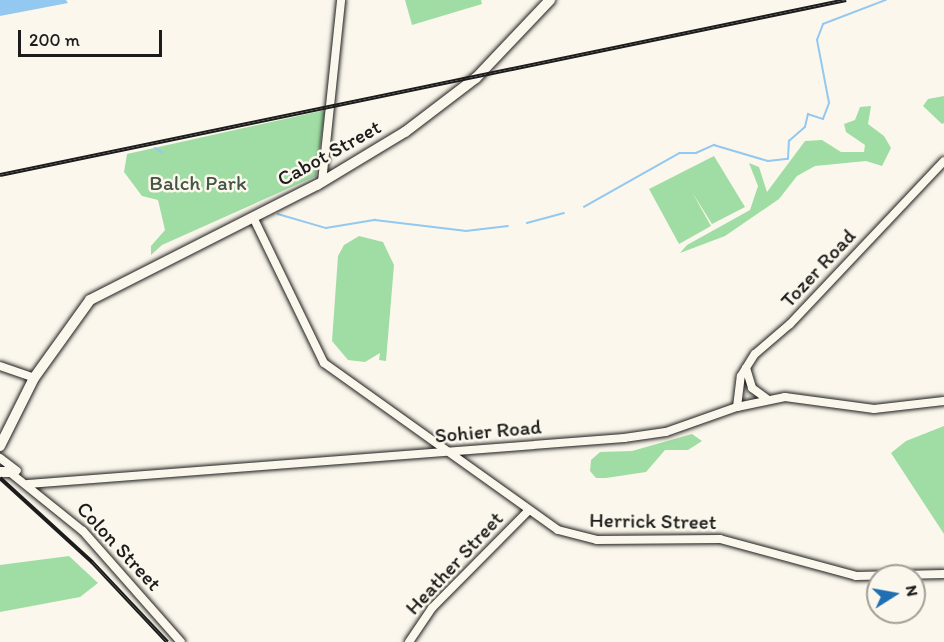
<!DOCTYPE html>
<html>
<head>
<meta charset="utf-8">
<style>
  body { margin:0 }
  #map { position:relative; width:944px; height:642px; overflow:hidden; background:#fbf7ec; font-family:Itim,sans-serif }
  div>[style] { position:absolute }
  .green>* { inset:0; background:#a0dda4 }
  .water>* { inset:0; background:#93c8f1 }
  .stream>* { height:1.5px; margin:-0.75px; padding:0 0.75px; transform-origin:0.75px; border-radius:0.75px; background:#93c8f1 }
  .roads { filter:drop-shadow(0 0 2px #1c1c1c) drop-shadow(0 0 2px #1c1c1c) }
  .secondary>* { height:8px; margin:-4px; padding:0 4px; transform-origin:4px; border-radius:4px; background:#fbf7ec }
  .highway>* { height:10px; margin:-5px; padding:0 5px; transform-origin:5px; border-radius:5px; background:#fbf7ec }
  .rail>* { height:4px; margin-top:-2px; transform-origin:0; background:repeating-linear-gradient(90deg,#fbf7ec 0 4.5px,#1c1c1c 0 9px); box-sizing:border-box; border-block:2px solid #1c1c1c }
  span { translate:-50% -50%; white-space:nowrap; text-align:center; line-height:1.15; -webkit-text-stroke:5px #fbf7ec; paint-order:stroke }
  .street-label { font-size:21px; color:#1c1c1c }
  .park-label { font-size:21px; color:#445645 }
  .north { position:absolute; left:866px; top:564px; width:60px; height:60px; box-sizing:border-box; background:#fbf7ec; border:2px solid #a29f99; border-radius:50%; rotate:79deg; font-size:16px; font-weight:700; line-height:24px; text-align:center; color:#1c1c1c }
  .north::after { content:''; display:block; margin:auto; width:21px; height:27px; background:#1f6fb2; clip-path:polygon(50% 0,100% 100%,50% 72%,0 100%) }
  .scale { position:absolute; left:18px; top:30px; width:144px; height:27px; box-sizing:border-box; border:3px solid #1c1c1c; border-top:0; padding-left:8px; font-size:18px; line-height:21px; white-space:nowrap; color:#1c1c1c; -webkit-text-stroke:4px #fbf7ec; paint-order:stroke }
</style>
</head>
<body>
<div id="map">
  <div class="green">
    <i style="clip-path:polygon(405px 0,481px 0,482px 4px,412px 25px)"></i>
    <i style="clip-path:polygon(944px 96px,944px 123px,942px 124px,923px 106px,928px 99px)"></i>
    <i style="clip-path:polygon(871px 106px,868px 124px,884px 136px,891px 148px,882px 166px,866px 161px,815px 166px,797px 176px,779px 199px,725px 236px,680px 253px,687px 245px,750px 210px,758px 186px,749px 163px,759px 167px,767px 192px,805px 141px,822px 140px,841px 152px,864px 152px,865px 145px,846px 132px,844px 124px,855px 120px,860px 107px)"></i>
    <i style="clip-path:polygon(325px 110px,316px 176px,162px 245px,151px 255px,151px 246px,165px 230px,158px 200px,142px 196px,124px 172px,127px 154px)"></i>
    <i style="clip-path:polygon(714px 156px,745px 207px,712px 224px,692px 192px,711px 226px,679px 244px,649px 189px)"></i>
    <i style="clip-path:polygon(359px 236px,383px 242px,394px 265px,386px 361px,379px 360px,380px 353px,365px 362px,348px 360px,332px 341px,338px 256px,344px 245px)"></i>
    <i style="clip-path:polygon(944px 426px,944px 534px,891px 453px,906px 441px)"></i>
    <i style="clip-path:polygon(692px 434px,702px 441px,688px 450px,665px 450px,646px 472px,606px 478px,596px 478px,590px 471px,591px 460px,600px 452px,632px 451px)"></i>
    <i style="clip-path:polygon(69px 556px,98px 583px,80px 597px,0 612px,0 565px)"></i>
  </div>
  <div class="water">
    <i style="clip-path:polygon(0 0,66px 0,68px 3px,0 16px)"></i>
  </div>
  <div class="stream">
    <i style="left:155px;top:148px;width:8px;rotate:30deg"></i>
    <i style="left:584px;top:207px;width:110px;rotate:-29.4deg"></i>
    <i style="left:680px;top:153px;width:16px"></i>
    <i style="left:696px;top:153px;width:20px;rotate:-24deg"></i>
    <i style="left:714px;top:145px;width:56px;rotate:16.5deg"></i>
    <i style="left:768px;top:161px;width:20px;rotate:-6deg"></i>
    <i style="left:788px;top:159px;width:18px;rotate:-87deg"></i>
    <i style="left:789px;top:141px;width:21px;rotate:-41deg"></i>
    <i style="left:805px;top:127px;width:13px;rotate:-77deg"></i>
    <i style="left:808px;top:114px;width:16px;rotate:18deg"></i>
    <i style="left:823px;top:119px;width:17px;rotate:-69deg"></i>
    <i style="left:829px;top:103px;width:64px;rotate:-100.8deg"></i>
    <i style="left:817px;top:40px;width:17px;rotate:-69deg"></i>
    <i style="left:823px;top:24px;width:67px;rotate:-20.9deg"></i>
    <i style="left:278px;top:214px;width:50px;rotate:16.3deg"></i>
    <i style="left:326px;top:228px;width:50px;rotate:-9.3deg"></i>
    <i style="left:375px;top:220px;width:92px;rotate:6.9deg"></i>
    <i style="left:466px;top:231px;width:42px;rotate:-6.8deg"></i>
    <i style="left:527px;top:223px;width:38px;rotate:-15deg"></i>
  </div>
  <div class="roads">
    <div class="secondary">
      <i style="left:322px;top:182px;width:183px;rotate:-84deg"></i>
      <i style="left:253px;top:217px;width:162px;rotate:64.1deg"></i>
      <i style="left:324px;top:363px;width:287px;rotate:35.5deg"></i>
      <i style="left:558px;top:530px;width:40px;rotate:14.4deg"></i>
      <i style="left:597px;top:540px;width:123px;rotate:-0.5deg"></i>
      <i style="left:720px;top:539px;width:141px;rotate:15.2deg"></i>
      <i style="left:856px;top:576px;width:88px;rotate:-1.3deg"></i>
      <i style="left:0;top:366px;width:36px;rotate:19deg"></i>
      <i style="left:746px;top:368px;width:21px;rotate:73deg"></i>
      <i style="left:752px;top:388px;width:19px;rotate:36deg"></i>
      <i style="left:737px;top:407px;width:31px;rotate:-83deg"></i>
      <i style="left:741px;top:376px;width:26px;rotate:-58deg"></i>
      <i style="left:755px;top:354px;width:46px;rotate:-40.6deg"></i>
      <i style="left:790px;top:324px;width:224px;rotate:-46.6deg"></i>
      <i style="left:0;top:458px;width:21px;rotate:37deg"></i>
      <i style="left:7px;top:470px;width:97px;rotate:38.8deg"></i>
      <i style="left:83px;top:531px;width:148px;rotate:48.6deg"></i>
      <i style="left:28px;top:484px;width:598px;rotate:-4.41deg"></i>
      <i style="left:624px;top:438px;width:42px;rotate:-8.1deg"></i>
      <i style="left:666px;top:432px;width:75px;rotate:-19.4deg"></i>
      <i style="left:737px;top:407px;width:49px;rotate:-11.8deg"></i>
      <i style="left:785px;top:397px;width:90px;rotate:7.7deg"></i>
      <i style="left:874px;top:409px;width:70px;rotate:-6.5deg"></i>
      <i style="left:409px;top:642px;width:41px;rotate:-55.9deg"></i>
      <i style="left:432px;top:608px;width:136px;rotate:-45.3deg"></i>
    </div>
    <div class="highway">
      <i style="left:0;top:446px;width:76px;rotate:-63.4deg"></i>
      <i style="left:34px;top:378px;width:96px;rotate:-54.3deg"></i>
      <i style="left:90px;top:300px;width:254px;rotate:-26.9deg"></i>
      <i style="left:317px;top:185px;width:103px;rotate:-31.1deg"></i>
      <i style="left:405px;top:132px;width:89px;rotate:-37.3deg"></i>
      <i style="left:476px;top:78px;width:108px;rotate:-46.5deg"></i>
      <i style="left:0;top:472px;width:11px"></i>
    </div>
  </div>
  <div class="rail">
    <i style="left:0;top:175px;width:864px;rotate:-11.69deg"></i>
    <i style="left:0;top:478px;width:125px;rotate:42.4deg"></i>
    <i style="left:92px;top:562px;width:110px;rotate:46.8deg"></i>
  </div>
  <div class="street-label">
    <span style="left:329px;top:153px;rotate:-29deg">Cabot Street</span>
    <span style="left:818px;top:268px;rotate:-47deg">Tozer Road</span>
    <span style="left:488px;top:431px;rotate:-5deg">Sohier Road</span>
    <span style="left:653px;top:521px;rotate:1deg">Herrick Street</span>
    <span style="left:119px;top:546px;rotate:47deg">Colon Street</span>
    <span style="left:454px;top:563px;rotate:-47deg">Heather Street</span>
  </div>
  <div class="park-label">
    <span style="left:198px;top:183px">Balch Park</span>
  </div>
  <div class="north">N</div>
  <div class="scale">200 m</div>
</div>
</body>
</html>
